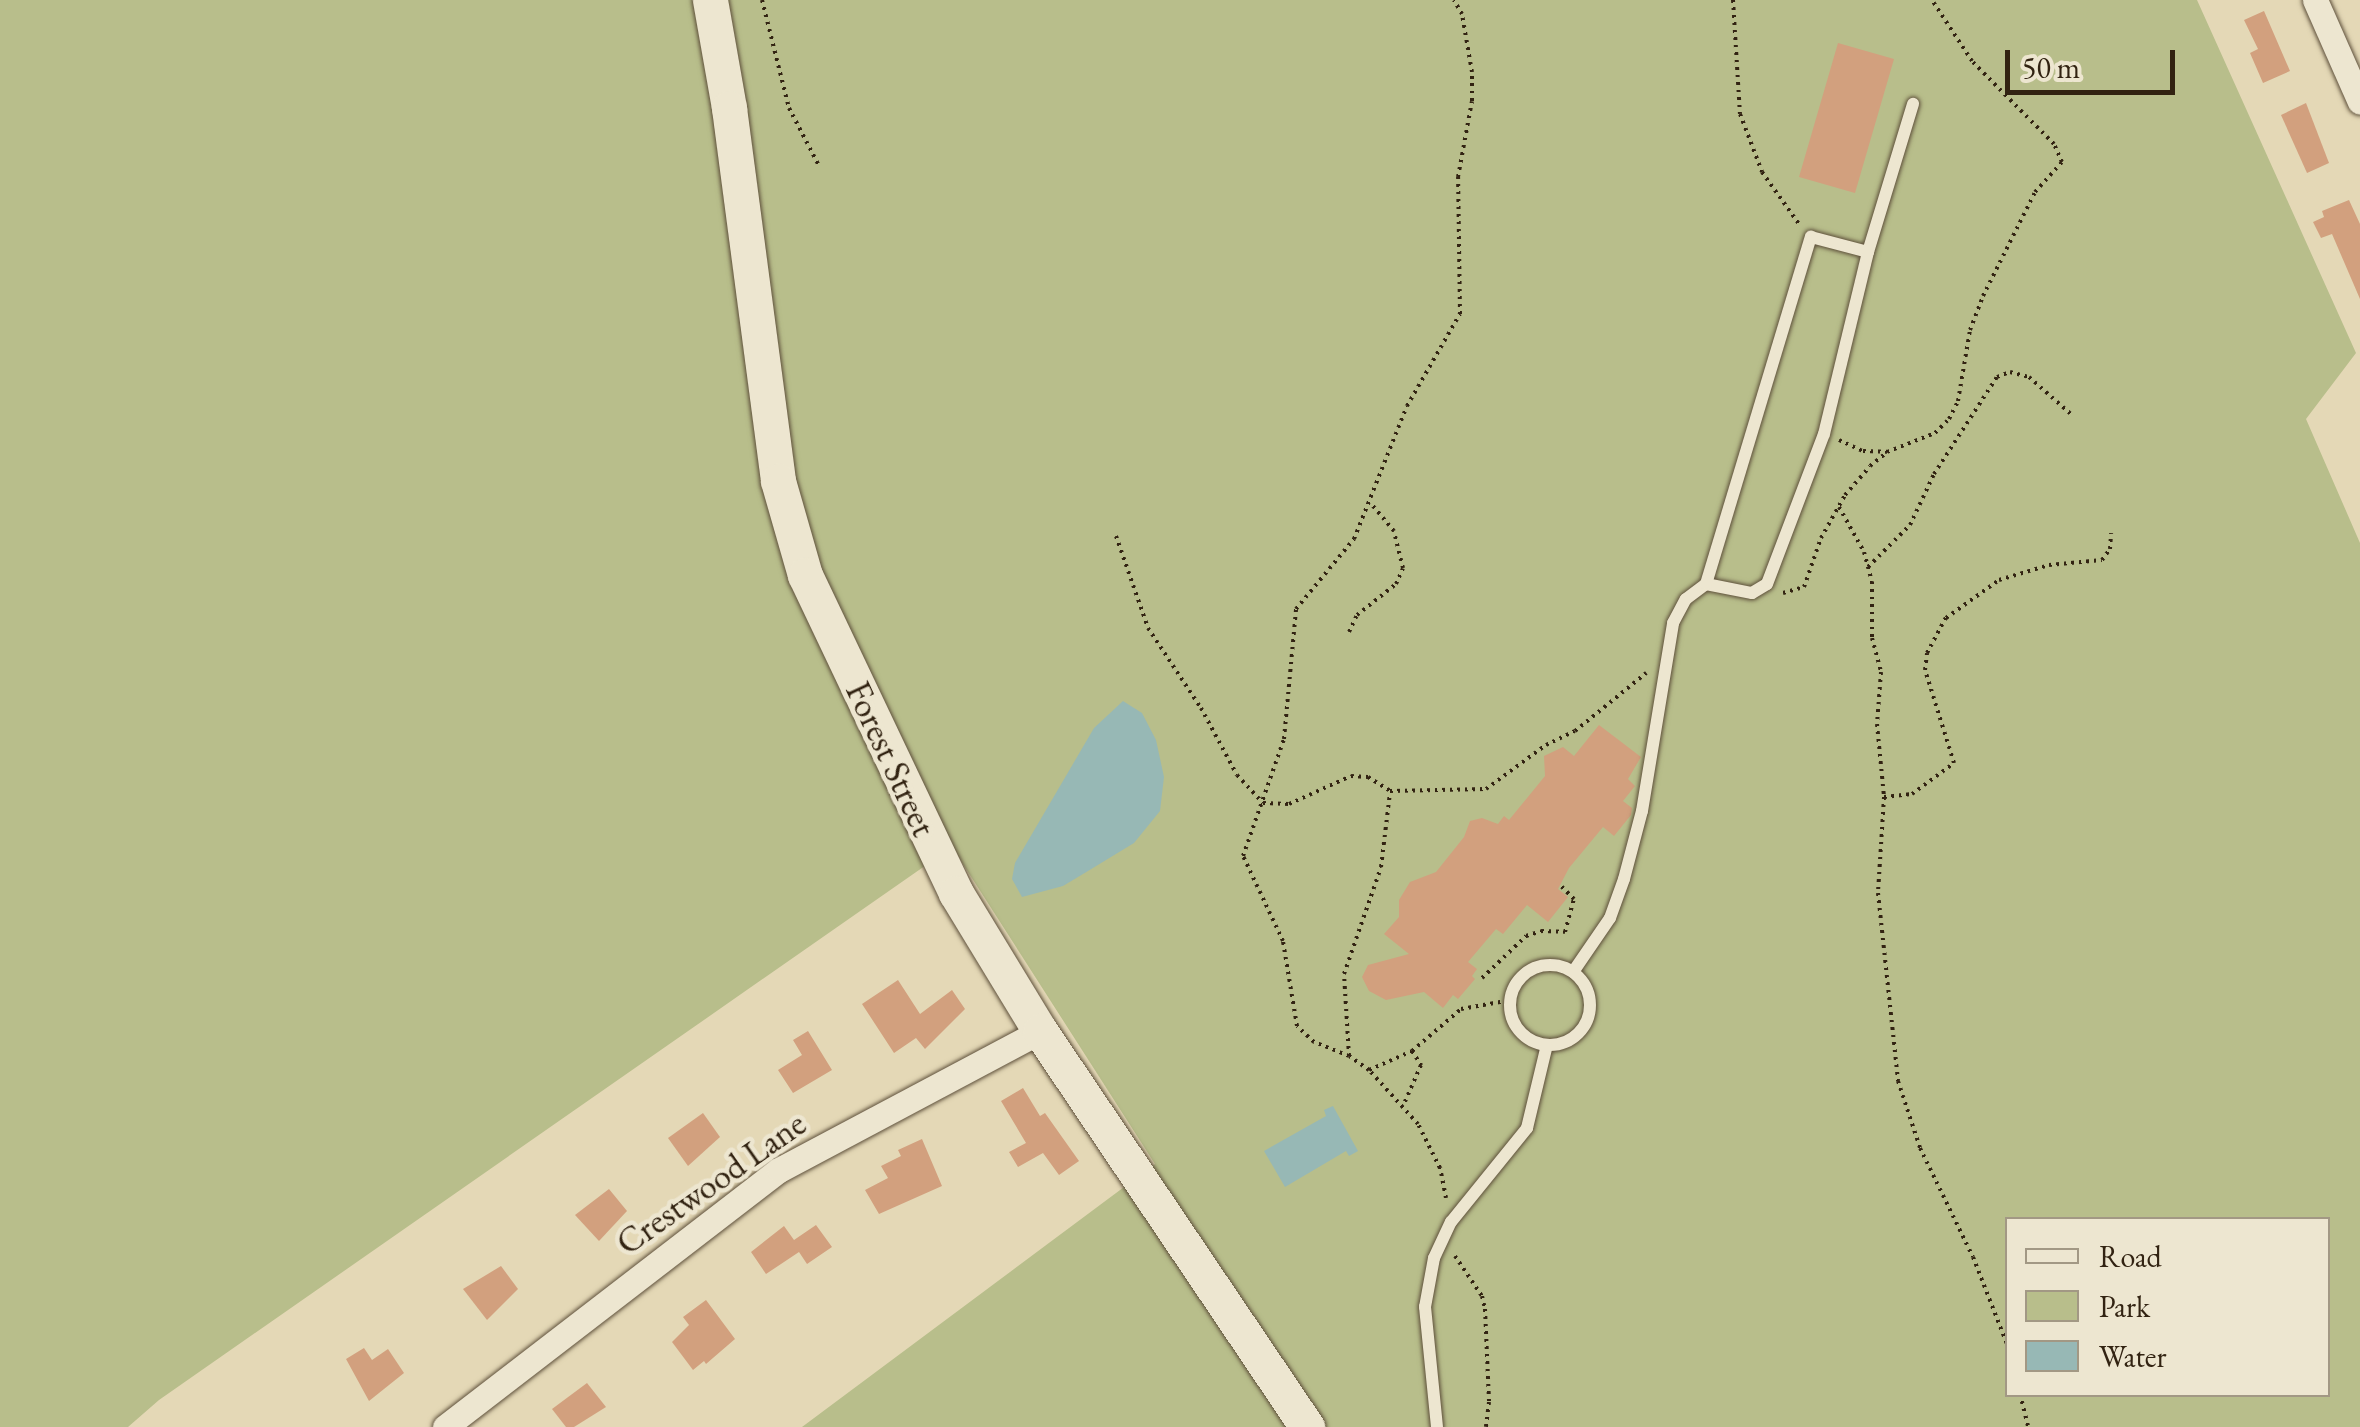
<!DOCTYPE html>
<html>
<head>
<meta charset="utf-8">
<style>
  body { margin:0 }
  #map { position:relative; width:2360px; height:1427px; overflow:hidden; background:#e4d8b6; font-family:"EB Garamond",serif }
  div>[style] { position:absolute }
  .green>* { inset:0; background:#b8be8b }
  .water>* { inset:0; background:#97b8b5 }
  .building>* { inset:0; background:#d2a07e }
  .path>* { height:4px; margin-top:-2px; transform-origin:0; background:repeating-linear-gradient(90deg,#322312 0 2.5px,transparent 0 7.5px) }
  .roads { filter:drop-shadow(0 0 2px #5e503b) drop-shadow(0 0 2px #5e503b) }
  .lane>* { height:12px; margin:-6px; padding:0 6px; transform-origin:6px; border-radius:6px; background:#ede6d0 }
  .lane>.ring { margin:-6px; padding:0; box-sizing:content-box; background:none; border:12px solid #ede6d0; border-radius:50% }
  .street>* { height:25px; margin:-12.5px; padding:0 12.5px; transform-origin:12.5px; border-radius:12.5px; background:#ede6d0 }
  .secondary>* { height:35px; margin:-17.5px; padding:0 17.5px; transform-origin:17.5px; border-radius:17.5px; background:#ede6d0 }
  span { translate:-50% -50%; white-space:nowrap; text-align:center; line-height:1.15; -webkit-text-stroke:9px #ede6d0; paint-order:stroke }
  .street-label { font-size:35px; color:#322312 }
  .legend { position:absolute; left:2005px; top:1217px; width:325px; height:180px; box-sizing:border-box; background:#ede6d0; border:2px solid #a29884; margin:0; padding:12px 18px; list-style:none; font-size:30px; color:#322312 }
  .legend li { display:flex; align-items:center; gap:20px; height:50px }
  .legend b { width:50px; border:2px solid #a29884 }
  .scale { position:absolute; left:2005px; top:50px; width:170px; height:45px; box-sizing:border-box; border:5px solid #322312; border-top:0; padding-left:12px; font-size:30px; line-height:35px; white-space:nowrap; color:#322312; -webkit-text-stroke:8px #ede6d0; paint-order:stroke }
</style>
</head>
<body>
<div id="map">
  <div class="green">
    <i style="clip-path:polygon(evenodd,0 0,2197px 0,2356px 353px,2306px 419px,2360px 543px,2360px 1427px,802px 1427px,1155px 1164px,952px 847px,159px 1400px,128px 1427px,0 1427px,0 0,2008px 1220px,2328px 1220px,2328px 1394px,2008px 1394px,2008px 1220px)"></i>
  </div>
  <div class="water">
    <i style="clip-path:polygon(1123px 701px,1142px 713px,1156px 740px,1164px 777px,1160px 811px,1134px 843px,1088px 871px,1063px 886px,1022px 897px,1012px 879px,1015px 863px,1094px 728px)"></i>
    <i style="clip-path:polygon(1333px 1106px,1358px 1151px,1349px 1156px,1346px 1151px,1285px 1187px,1264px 1151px,1326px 1116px,1324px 1110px)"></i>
  </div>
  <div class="building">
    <i style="clip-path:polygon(2264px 11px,2290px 71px,2263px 83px,2250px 53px,2258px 49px,2244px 20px)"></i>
    <i style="clip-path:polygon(1838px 43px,1894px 59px,1855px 193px,1799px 177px)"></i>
    <i style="clip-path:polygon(2306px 103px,2329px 163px,2307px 173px,2281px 115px)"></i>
    <i style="clip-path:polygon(2349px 200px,2360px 224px,2360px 299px,2332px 234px,2321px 238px,2313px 222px,2324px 217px,2322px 211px)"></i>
    <i style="clip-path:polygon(1599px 725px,1641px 757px,1628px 779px,1635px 786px,1623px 801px,1632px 808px,1631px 815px,1614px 836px,1603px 827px,1569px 868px,1558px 889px,1568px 897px,1548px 922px,1527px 905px,1503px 934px,1496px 929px,1468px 962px,1477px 969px,1472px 976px,1475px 979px,1458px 999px,1453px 995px,1443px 1008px,1424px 992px,1386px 1000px,1369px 991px,1362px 977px,1368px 965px,1409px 954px,1384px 934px,1399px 917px,1399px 900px,1410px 882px,1436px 872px,1464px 837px,1470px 821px,1482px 818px,1498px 824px,1504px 816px,1509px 820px,1545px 776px,1544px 756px,1563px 747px,1574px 756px)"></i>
    <i style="clip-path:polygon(898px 980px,920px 1014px,952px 990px,965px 1009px,925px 1049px,916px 1038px,894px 1053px,862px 1004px)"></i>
    <i style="clip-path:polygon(808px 1031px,832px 1070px,793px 1093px,778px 1070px,802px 1055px,793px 1040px)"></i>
    <i style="clip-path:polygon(1023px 1088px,1040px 1116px,1045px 1113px,1079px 1161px,1059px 1175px,1043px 1153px,1018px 1167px,1009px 1152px,1026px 1143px,1001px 1101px)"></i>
    <i style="clip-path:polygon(703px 1113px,720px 1137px,688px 1166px,668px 1138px)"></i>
    <i style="clip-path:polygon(922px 1139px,942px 1186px,879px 1214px,865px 1190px,888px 1178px,881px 1166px,901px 1156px,898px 1150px)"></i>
    <i style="clip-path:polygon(609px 1189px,627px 1211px,599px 1241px,575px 1215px)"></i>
    <i style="clip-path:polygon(816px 1225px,832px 1247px,807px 1264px,799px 1252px,766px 1274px,751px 1252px,784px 1226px,794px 1240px)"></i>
    <i style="clip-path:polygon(501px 1266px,518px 1289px,487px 1320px,463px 1289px)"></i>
    <i style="clip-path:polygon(706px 1300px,735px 1339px,706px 1364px,704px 1361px,693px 1370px,672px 1342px,689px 1325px,683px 1317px)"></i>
    <i style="clip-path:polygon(364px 1348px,372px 1360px,388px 1349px,404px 1373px,369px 1401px,346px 1359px)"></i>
    <i style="clip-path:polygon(587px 1383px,606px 1407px,574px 1427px,566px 1427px,552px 1409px)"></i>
  </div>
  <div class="path">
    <i style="left:762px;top:0;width:111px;rotate:76deg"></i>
    <i style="left:789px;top:108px;width:63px;rotate:62.6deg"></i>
    <i style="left:1733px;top:0;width:114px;rotate:86.5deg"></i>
    <i style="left:1740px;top:114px;width:62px;rotate:69.2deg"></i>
    <i style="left:1762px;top:172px;width:64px;rotate:54.6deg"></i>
    <i style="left:1839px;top:440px;width:26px;rotate:25deg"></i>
    <i style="left:1863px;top:451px;width:24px;rotate:2deg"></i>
    <i style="left:1839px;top:507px;width:51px;rotate:60.9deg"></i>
    <i style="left:1864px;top:552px;width:31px;rotate:75deg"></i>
    <i style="left:1872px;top:582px;width:56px;rotate:90deg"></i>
    <i style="left:1872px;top:638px;width:35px;rotate:75deg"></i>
    <i style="left:1881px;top:672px;width:52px;rotate:94.4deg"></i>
    <i style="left:1877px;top:724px;width:73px;rotate:84.5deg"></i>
    <i style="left:1884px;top:797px;width:96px;rotate:93.6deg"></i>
    <i style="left:1878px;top:893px;width:189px;rotate:83.9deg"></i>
    <i style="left:1898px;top:1081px;width:71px;rotate:71.8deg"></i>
    <i style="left:1920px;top:1148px;width:121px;rotate:64.1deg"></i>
    <i style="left:1973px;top:1257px;width:97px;rotate:68.7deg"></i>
    <i style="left:1116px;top:536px;width:97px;rotate:70.8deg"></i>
    <i style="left:1148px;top:628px;width:96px;rotate:56.5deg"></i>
    <i style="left:1201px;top:708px;width:76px;rotate:61.8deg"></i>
    <i style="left:1237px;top:775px;width:38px;rotate:47deg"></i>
    <i style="left:1263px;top:803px;width:26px;rotate:2deg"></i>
    <i style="left:1289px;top:804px;width:68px;rotate:-24.3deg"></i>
    <i style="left:1351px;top:776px;width:17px;rotate:3deg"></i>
    <i style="left:1368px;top:777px;width:26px;rotate:32deg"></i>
    <i style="left:1390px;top:791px;width:96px;rotate:-1.2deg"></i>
    <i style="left:1486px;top:789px;width:74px;rotate:-36.3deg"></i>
    <i style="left:1546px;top:745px;width:32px;rotate:-26deg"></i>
    <i style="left:1575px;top:731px;width:92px;rotate:-39.2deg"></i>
    <i style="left:1868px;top:567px;width:59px;rotate:-45deg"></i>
    <i style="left:1910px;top:525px;width:56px;rotate:-64.8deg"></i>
    <i style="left:1934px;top:474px;width:116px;rotate:-57deg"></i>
    <i style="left:1997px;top:377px;width:14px;rotate:-21deg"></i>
    <i style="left:2010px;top:372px;width:20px;rotate:15deg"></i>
    <i style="left:2029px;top:377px;width:57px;rotate:41.5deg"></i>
    <i style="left:1783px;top:593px;width:22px;rotate:-16deg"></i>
    <i style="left:1804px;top:587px;width:52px;rotate:-70.9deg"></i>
    <i style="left:1821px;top:538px;width:49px;rotate:-60.8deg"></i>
    <i style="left:1845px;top:495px;width:38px;rotate:-49deg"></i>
    <i style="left:1870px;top:466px;width:22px;rotate:-39deg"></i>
    <i style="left:1887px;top:452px;width:52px;rotate:-21.6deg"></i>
    <i style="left:1935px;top:433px;width:20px;rotate:-45deg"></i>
    <i style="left:1949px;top:419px;width:20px;rotate:-63deg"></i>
    <i style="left:1958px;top:401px;width:72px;rotate:-80.4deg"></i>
    <i style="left:1970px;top:330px;width:36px;rotate:-69deg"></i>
    <i style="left:1983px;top:296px;width:116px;rotate:-63.4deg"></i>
    <i style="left:2035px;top:192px;width:40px;rotate:-48deg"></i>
    <i style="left:2062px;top:162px;width:20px;rotate:-114deg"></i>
    <i style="left:2054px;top:144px;width:117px;rotate:-134.7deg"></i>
    <i style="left:1972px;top:61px;width:73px;rotate:-123.3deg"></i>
    <i style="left:1349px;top:632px;width:19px;rotate:-65deg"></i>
    <i style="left:1357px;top:615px;width:50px;rotate:-38.5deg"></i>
    <i style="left:1396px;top:584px;width:17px;rotate:-66deg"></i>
    <i style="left:1403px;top:568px;width:38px;rotate:-104deg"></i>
    <i style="left:1394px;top:531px;width:35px;rotate:-130deg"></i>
    <i style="left:1884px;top:797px;width:28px;rotate:-6deg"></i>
    <i style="left:1912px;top:794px;width:52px;rotate:-36.4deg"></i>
    <i style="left:1954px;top:763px;width:97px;rotate:-107.3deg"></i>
    <i style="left:1925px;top:670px;width:17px;rotate:-83deg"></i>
    <i style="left:1927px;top:653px;width:40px;rotate:-62deg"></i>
    <i style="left:1946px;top:618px;width:65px;rotate:-35.6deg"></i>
    <i style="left:1999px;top:580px;width:52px;rotate:-16.7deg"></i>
    <i style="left:2049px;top:565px;width:53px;rotate:-5.4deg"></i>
    <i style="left:2102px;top:560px;width:14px;rotate:-54deg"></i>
    <i style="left:2110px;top:549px;width:16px;rotate:-86deg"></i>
    <i style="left:1482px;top:978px;width:61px;rotate:-43.7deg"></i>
    <i style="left:1526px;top:936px;width:16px;rotate:-18deg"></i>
    <i style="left:1541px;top:931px;width:24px;rotate:2deg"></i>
    <i style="left:1565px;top:932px;width:34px;rotate:-75deg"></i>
    <i style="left:1574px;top:899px;width:18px;rotate:-135deg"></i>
    <i style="left:1412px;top:1051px;width:65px;rotate:-40.6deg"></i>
    <i style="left:1461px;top:1009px;width:51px;rotate:-10.2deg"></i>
    <i style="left:1349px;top:1056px;width:82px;rotate:-93.5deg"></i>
    <i style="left:1344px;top:974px;width:113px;rotate:-70.9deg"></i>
    <i style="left:1381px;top:867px;width:75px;rotate:-83.1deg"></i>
    <i style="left:1369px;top:1070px;width:47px;rotate:-23.8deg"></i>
    <i style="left:1412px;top:1051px;width:17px;rotate:57deg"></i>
    <i style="left:1421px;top:1065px;width:45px;rotate:113.7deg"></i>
    <i style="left:1446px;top:1198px;width:31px;rotate:-101deg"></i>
    <i style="left:1440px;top:1168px;width:49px;rotate:-116.6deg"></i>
    <i style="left:1418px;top:1124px;width:73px;rotate:-132.2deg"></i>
    <i style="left:1369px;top:1070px;width:24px;rotate:-145deg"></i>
    <i style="left:1349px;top:1056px;width:38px;rotate:-158deg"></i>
    <i style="left:1314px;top:1042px;width:23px;rotate:-137deg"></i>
    <i style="left:1297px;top:1026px;width:86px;rotate:-99.4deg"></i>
    <i style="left:1283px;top:941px;width:94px;rotate:-115.2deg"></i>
    <i style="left:1243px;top:856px;width:124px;rotate:-70.7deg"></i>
    <i style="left:1284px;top:739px;width:131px;rotate:-84.7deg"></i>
    <i style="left:1296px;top:609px;width:91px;rotate:-50.4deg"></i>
    <i style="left:1354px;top:539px;width:143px;rotate:-68.3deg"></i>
    <i style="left:1407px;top:406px;width:106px;rotate:-60.1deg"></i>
    <i style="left:1460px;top:314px;width:137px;rotate:-90.8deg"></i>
    <i style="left:1458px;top:177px;width:77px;rotate:-79.6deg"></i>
    <i style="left:1472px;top:101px;width:29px;rotate:-90deg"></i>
    <i style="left:1472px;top:72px;width:59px;rotate:-99.8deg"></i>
    <i style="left:1462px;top:14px;width:16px;rotate:-120deg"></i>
    <i style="left:1455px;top:1256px;width:48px;rotate:56deg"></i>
    <i style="left:1482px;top:1296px;width:13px;rotate:77deg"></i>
    <i style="left:1485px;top:1309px;width:93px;rotate:87.5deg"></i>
    <i style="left:1489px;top:1402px;width:25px;rotate:97deg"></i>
    <i style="left:2020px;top:1394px;width:34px;rotate:76deg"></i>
  </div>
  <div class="roads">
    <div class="lane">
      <i style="left:1706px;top:584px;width:47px;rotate:11.1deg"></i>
      <i style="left:1752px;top:593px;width:17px;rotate:-31deg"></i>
      <i style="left:1767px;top:584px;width:160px;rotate:-69.2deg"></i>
      <i style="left:1824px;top:434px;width:187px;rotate:-76.4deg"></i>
      <i class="ring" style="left:1510px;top:965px;width:68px;height:68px"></i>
      <i style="left:1573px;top:972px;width:65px;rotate:-55.6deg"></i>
      <i style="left:1610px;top:918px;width:41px;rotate:-70.3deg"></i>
      <i style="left:1624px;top:879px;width:70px;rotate:-75.2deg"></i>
      <i style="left:1642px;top:811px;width:191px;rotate:-80.6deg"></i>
      <i style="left:1673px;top:623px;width:27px;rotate:-62deg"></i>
      <i style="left:1686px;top:599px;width:25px;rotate:-37deg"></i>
      <i style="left:1706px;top:584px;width:363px;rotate:-73.2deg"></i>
      <i style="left:1811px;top:237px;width:59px;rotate:14.7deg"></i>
      <i style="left:1868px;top:252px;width:155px;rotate:-73.1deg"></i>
      <i style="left:1437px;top:1427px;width:121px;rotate:-95.7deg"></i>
      <i style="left:1425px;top:1307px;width:50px;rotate:-79.6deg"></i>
      <i style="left:1434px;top:1258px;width:40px;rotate:-65deg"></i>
      <i style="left:1451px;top:1222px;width:121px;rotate:-51deg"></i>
      <i style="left:1527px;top:1128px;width:85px;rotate:-76.5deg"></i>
    </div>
    <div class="street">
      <i style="left:2315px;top:0;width:111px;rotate:66.2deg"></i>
      <i style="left:445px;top:1427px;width:421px;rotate:-37.6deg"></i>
      <i style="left:779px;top:1170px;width:296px;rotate:-28deg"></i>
    </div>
    <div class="secondary">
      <i style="left:710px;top:0;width:110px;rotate:80deg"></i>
      <i style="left:729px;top:108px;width:376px;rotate:82.5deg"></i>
      <i style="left:778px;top:481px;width:98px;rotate:74deg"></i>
      <i style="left:805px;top:575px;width:352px;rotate:64.6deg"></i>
      <i style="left:956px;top:893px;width:162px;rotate:58.7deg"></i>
      <i style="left:1040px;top:1031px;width:478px;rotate:56deg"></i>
    </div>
  </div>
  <div class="street-label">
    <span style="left:891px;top:759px;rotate:65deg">Forest Street</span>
    <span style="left:711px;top:1183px;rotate:-35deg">Crestwood Lane</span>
  </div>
  <ul class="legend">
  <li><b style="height:12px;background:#ede6d0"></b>Road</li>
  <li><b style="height:28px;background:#b8be8b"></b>Park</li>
  <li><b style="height:28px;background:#97b8b5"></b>Water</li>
  </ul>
  <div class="scale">50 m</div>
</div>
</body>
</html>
